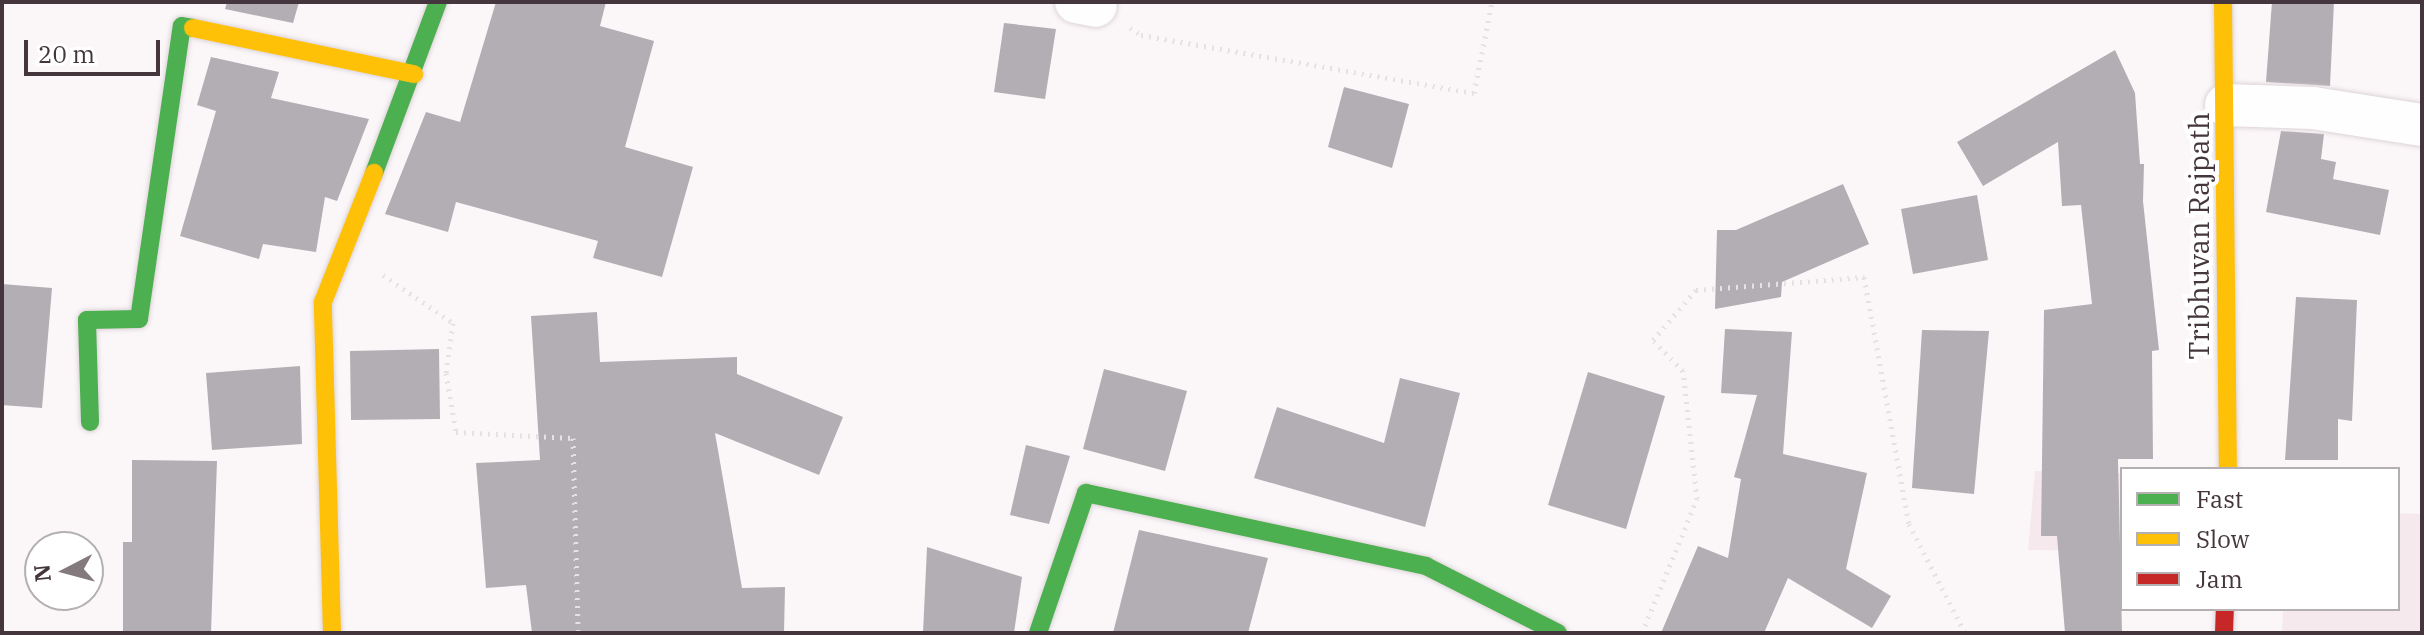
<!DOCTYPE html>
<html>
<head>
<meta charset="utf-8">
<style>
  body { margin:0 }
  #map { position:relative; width:2424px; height:635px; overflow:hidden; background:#fbf7f9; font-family:"IBM Plex Serif",serif }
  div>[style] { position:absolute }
  .built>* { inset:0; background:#f5e9ee }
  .building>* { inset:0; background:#b3aeb3 }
  .path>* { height:5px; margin-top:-2.5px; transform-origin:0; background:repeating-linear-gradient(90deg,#e4e2e3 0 2px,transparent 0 8px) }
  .roads { filter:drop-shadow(0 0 2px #ddd4d8) drop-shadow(0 0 2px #ddd4d8) }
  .street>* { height:42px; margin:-21px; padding:0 21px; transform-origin:21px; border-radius:21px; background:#fefefe }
  .fast>* { height:18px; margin:-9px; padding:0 9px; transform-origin:9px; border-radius:9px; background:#4caf50 }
  .slow>* { height:18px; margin:-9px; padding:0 9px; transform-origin:9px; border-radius:9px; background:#ffc107 }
  .jam>* { height:18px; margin:-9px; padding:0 9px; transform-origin:9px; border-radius:9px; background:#c62828 }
  span { translate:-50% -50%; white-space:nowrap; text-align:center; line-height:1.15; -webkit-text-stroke:8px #fff; paint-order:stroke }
  .street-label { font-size:28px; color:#44363c }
  .frame { position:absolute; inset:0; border:4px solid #44363c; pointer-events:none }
  .legend { position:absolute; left:2120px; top:467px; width:280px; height:144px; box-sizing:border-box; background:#fff; border:2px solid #b4afb1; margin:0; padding:10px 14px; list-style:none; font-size:24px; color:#44363c }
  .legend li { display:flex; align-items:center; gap:16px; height:40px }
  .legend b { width:40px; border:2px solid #b4afb1 }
  .north { position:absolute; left:24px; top:531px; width:80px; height:80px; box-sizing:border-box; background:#fff; border:2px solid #b4afb1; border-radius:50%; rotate:264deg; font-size:22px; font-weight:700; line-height:32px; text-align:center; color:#44363c }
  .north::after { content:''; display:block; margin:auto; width:28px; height:36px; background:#847a7e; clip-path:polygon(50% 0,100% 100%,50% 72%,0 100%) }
  .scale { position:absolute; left:24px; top:40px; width:136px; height:36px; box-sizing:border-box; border:4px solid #44363c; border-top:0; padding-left:10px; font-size:24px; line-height:28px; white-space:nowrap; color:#44363c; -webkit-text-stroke:6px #fff; paint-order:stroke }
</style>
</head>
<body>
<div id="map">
  <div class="built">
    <i style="clip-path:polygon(2035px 471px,2122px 473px,2122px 551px,2028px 550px)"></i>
    <i style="clip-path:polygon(2398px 513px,2422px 514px,2422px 633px,2282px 633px,2283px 609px,2398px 609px)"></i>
  </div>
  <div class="building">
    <i style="clip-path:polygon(227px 2px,299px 2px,293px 23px,225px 9px)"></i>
    <i style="clip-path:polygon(496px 2px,606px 2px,600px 26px,654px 41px,625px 147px,693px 167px,662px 277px,593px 258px,598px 241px,456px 202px,448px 232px,385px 214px,426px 112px,460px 122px)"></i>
    <i style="clip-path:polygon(2272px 2px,2334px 2px,2330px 86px,2266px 82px)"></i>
    <i style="clip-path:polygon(1004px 23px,1056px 29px,1045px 99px,994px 92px)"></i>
    <i style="clip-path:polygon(2115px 50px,2135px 93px,2140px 164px,2144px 164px,2143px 201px,2159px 350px,2152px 351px,2153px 459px,2118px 459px,2122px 633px,2065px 633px,2057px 536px,2041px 536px,2044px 310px,2092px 304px,2081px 205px,2062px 206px,2058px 142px,1983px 186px,1957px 142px)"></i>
    <i style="clip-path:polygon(211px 57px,279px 72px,271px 98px,369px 119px,337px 201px,325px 197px,316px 252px,263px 244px,259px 259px,180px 236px,216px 111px,197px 105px)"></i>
    <i style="clip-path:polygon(1344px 87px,1409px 104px,1392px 168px,1328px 147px)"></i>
    <i style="clip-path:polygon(2281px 131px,2324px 134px,2321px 159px,2336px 162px,2333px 179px,2389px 190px,2380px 235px,2266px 212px)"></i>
    <i style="clip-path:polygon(1843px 184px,1869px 244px,1782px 282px,1781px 297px,1715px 309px,1717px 230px,1736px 230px)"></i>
    <i style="clip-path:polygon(1977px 195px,1988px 260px,1913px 274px,1901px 209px)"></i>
    <i style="clip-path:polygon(2px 284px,52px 288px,42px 408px,2px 405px)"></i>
    <i style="clip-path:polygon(2296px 297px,2357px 300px,2352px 421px,2338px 419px,2338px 460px,2285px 460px)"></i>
    <i style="clip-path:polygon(597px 312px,600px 362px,737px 357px,737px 374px,843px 417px,819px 475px,715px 433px,742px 588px,785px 587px,784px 633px,532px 633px,526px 585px,486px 588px,476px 463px,540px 460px,531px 316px)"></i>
    <i style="clip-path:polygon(1725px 329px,1792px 332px,1783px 454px,1867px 473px,1846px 569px,1891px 596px,1872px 628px,1788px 578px,1764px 633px,1661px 633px,1698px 546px,1728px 558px,1741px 479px,1734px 477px,1757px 395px,1721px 393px)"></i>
    <i style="clip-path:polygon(1922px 330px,1989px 331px,1974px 494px,1912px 488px)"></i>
    <i style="clip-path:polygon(439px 349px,440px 419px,351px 420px,350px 351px)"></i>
    <i style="clip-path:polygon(300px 366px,302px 444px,212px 450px,206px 373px)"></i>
    <i style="clip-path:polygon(1104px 369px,1187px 391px,1165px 471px,1083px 449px)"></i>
    <i style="clip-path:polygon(1588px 372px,1665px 396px,1626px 529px,1548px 505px)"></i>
    <i style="clip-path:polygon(1400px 378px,1460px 393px,1425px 527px,1254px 478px,1277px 407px,1384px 443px)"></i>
    <i style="clip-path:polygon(1026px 445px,1070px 456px,1049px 524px,1010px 515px)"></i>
    <i style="clip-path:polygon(132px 460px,217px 461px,211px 633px,123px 633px,123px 542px,132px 542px)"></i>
    <i style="clip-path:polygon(1139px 530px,1268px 558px,1248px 633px,1113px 633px)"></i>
    <i style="clip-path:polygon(927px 547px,1022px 577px,1014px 633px,923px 633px)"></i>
  </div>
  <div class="path">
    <i style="left:1130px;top:28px;width:13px;rotate:32deg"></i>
    <i style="left:1141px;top:35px;width:338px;rotate:9.9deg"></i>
    <i style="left:1474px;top:93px;width:93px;rotate:-78.8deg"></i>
    <i style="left:383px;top:275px;width:85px;rotate:34.4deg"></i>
    <i style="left:453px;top:323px;width:50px;rotate:98deg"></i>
    <i style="left:446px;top:373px;width:60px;rotate:80.4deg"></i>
    <i style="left:456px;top:432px;width:117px;rotate:2.9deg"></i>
    <i style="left:573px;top:438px;width:195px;rotate:88.5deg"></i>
    <i style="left:1642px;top:633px;width:145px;rotate:-67.7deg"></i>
    <i style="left:1697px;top:499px;width:129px;rotate:-96.2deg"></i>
    <i style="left:1683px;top:371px;width:43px;rotate:-134.1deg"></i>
    <i style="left:1653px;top:340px;width:66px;rotate:-49.3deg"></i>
    <i style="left:1696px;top:290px;width:169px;rotate:-4.4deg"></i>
    <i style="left:1864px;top:277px;width:251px;rotate:79.7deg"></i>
    <i style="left:1909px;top:524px;width:123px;rotate:62.8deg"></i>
  </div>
  <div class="roads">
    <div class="street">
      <i style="left:1076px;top:2px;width:20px;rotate:11deg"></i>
      <i style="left:2226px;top:105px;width:87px;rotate:2deg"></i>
      <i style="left:2313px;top:108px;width:110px;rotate:8.9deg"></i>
    </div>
    <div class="fast">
      <i style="left:374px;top:173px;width:183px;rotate:-69.5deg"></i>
      <i style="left:90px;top:422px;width:102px;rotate:-91.7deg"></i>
      <i style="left:87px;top:320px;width:52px;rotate:-1.1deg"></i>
      <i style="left:139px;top:319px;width:296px;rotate:-81.7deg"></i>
      <i style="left:182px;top:26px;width:11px;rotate:10deg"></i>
      <i style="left:1038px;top:633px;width:148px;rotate:-71.1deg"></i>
      <i style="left:1086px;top:493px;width:348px;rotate:12.1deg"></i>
      <i style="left:1426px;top:566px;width:148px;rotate:26.9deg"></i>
    </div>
    <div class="slow">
      <i style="left:2223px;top:2px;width:467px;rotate:89.4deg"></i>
      <i style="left:193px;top:28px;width:226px;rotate:11.8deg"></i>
      <i style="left:332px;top:633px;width:331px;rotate:-91.6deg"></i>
      <i style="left:323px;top:302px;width:139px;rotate:-68.4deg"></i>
    </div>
    <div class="jam">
      <i style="left:2224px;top:633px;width:24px;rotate:-88deg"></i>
    </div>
  </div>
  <div class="street-label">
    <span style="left:2199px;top:236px;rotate:-90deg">Tribhuvan Rajpath</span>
  </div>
  <div class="frame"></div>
  <ul class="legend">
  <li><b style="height:10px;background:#4caf50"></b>Fast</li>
  <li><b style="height:10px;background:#ffc107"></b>Slow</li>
  <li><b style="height:10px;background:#c62828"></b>Jam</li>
  </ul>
  <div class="north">N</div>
  <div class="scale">20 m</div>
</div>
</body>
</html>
